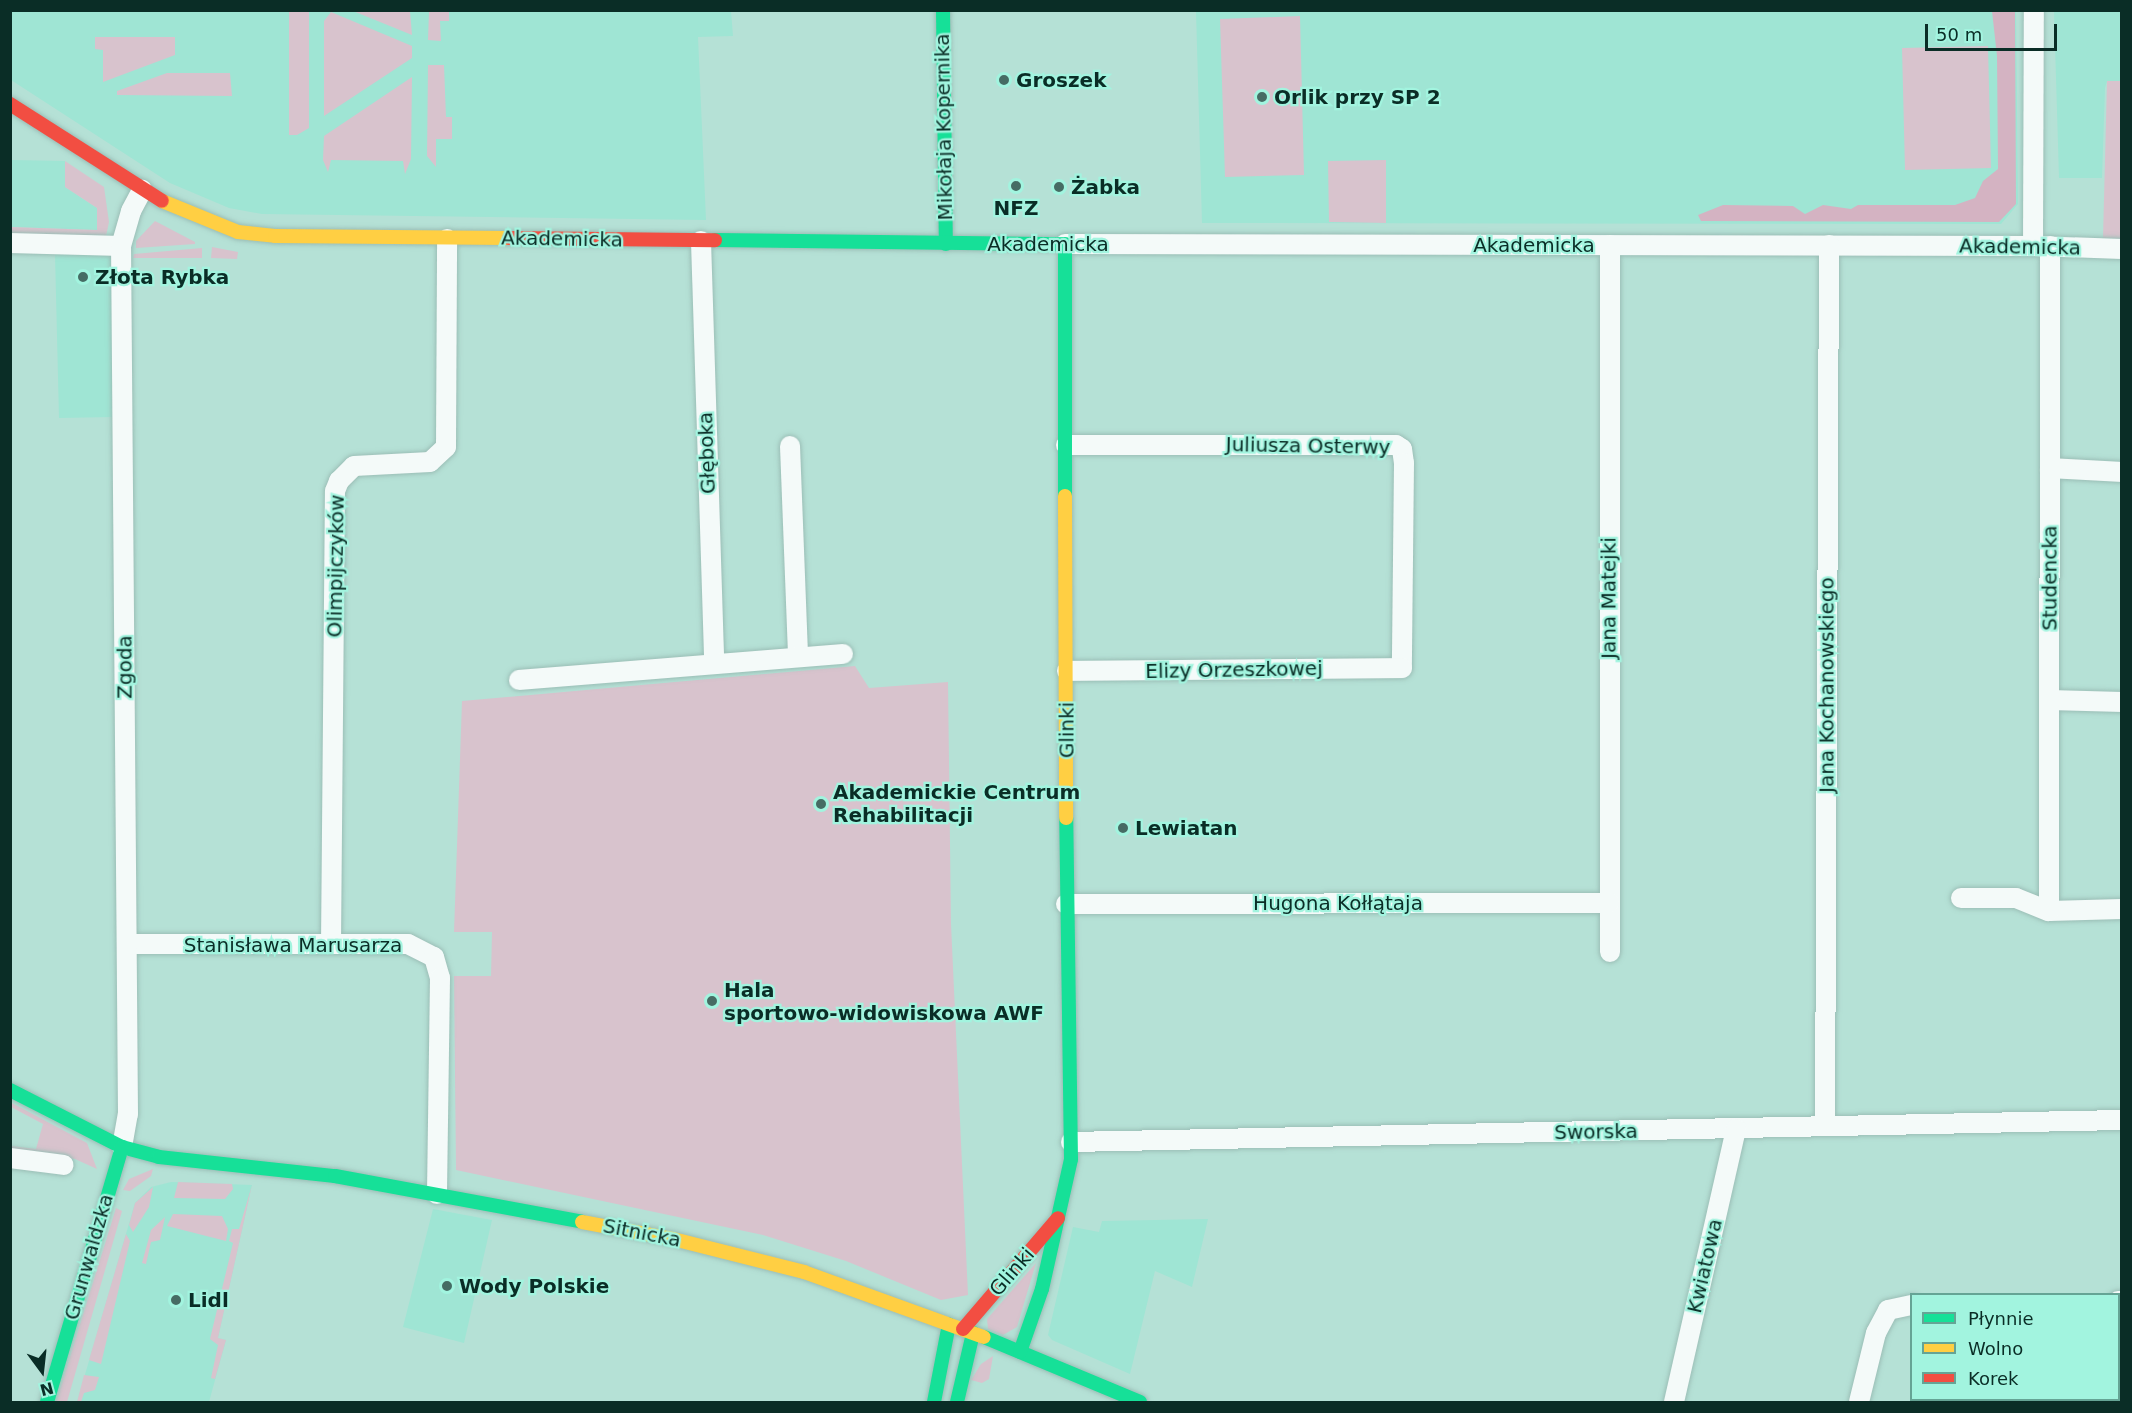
<!DOCTYPE html>
<html>
<head>
<meta charset="utf-8">
<style>
  body { margin:0 }
  #map { position:relative; width:2132px; height:1413px; overflow:hidden; background:#b5e1d6; font-family:"DejaVu Sans",sans-serif }
  div>[style] { position:absolute }
  .built>* { inset:0; background:#9fe5d4 }
  .green>* { inset:0; background:#d8c3cd }
  .forest>* { inset:0; background:#d4b3c2 }
  .roads { filter:drop-shadow(0 0 2px #9bbeb6) drop-shadow(0 0 2px #9bbeb6) }
  .street>* { height:20px; margin:-10px; padding:0 10px; transform-origin:10px; border-radius:10px; background:#f4faf9 }
  .fast>* { height:14px; margin:-7px; padding:0 7px; transform-origin:7px; border-radius:7px; background:#16e098 }
  .slow>* { height:14px; margin:-7px; padding:0 7px; transform-origin:7px; border-radius:7px; background:#ffcf43 }
  .jam>* { height:14px; margin:-7px; padding:0 7px; transform-origin:7px; border-radius:7px; background:#f24e42 }
  .dots>* { width:16px; height:16px; translate:-50% -50%; box-sizing:border-box; border:3px solid #a2f4df; border-radius:50% }
  span { translate:-50% -50%; white-space:nowrap; text-align:center; line-height:1.15; -webkit-text-stroke:4.5px #a2f4df; paint-order:stroke }
  .poi-label { font-size:20px; color:#0a2d26; font-weight:700 }
  .left { translate:0 -50%; text-align:left }
  .street-label { font-size:20px; color:#0a2d26 }
  .frame { position:absolute; inset:0; border:12px solid #0a2d26; pointer-events:none }
  .legend { position:absolute; left:1910px; top:1293px; width:210px; height:108px; box-sizing:border-box; background:#a2f4df; border:2px solid #65a495; margin:0; padding:8px 10px; list-style:none; font-size:18px; color:#0a2d26 }
  .legend li { display:flex; align-items:center; gap:12px; height:30px }
  .legend b { width:30px; border:2px solid #65a495 }
  .north { position:absolute; left:12px; top:1341px; width:60px; height:60px; -webkit-text-stroke:4px #a2f4df; paint-order:stroke; rotate:165deg; font-size:16px; font-weight:700; line-height:24px; text-align:center; color:#0a2d26 }
  .north::after { content:''; display:block; margin:auto; width:21px; height:27px; background:#0a2d26; clip-path:polygon(50% 0,100% 100%,50% 72%,0 100%) }
  .scale { position:absolute; left:1925px; top:24px; width:132px; height:27px; box-sizing:border-box; border:3px solid #0a2d26; border-top:0; padding-left:8px; font-size:18px; line-height:21px; white-space:nowrap; color:#0a2d26; -webkit-text-stroke:4px #a2f4df; paint-order:stroke }
</style>
</head>
<body>
<div id="map">
  <div class="built">
    <i style="clip-path:polygon(10px 11px,731px 11px,733px 36px,698px 37px,706px 220px,262px 214px,229px 208px,170px 183px,11px 80px)"></i>
    <i style="clip-path:polygon(1196px 11px,2016px 11px,2018px 204px,2001px 224px,1202px 223px)"></i>
    <i style="clip-path:polygon(2054px 11px,2121px 11px,2121px 81px,2107px 81px,2105px 88px,2102px 178px,2059px 178px)"></i>
    <i style="clip-path:polygon(11px 160px,65px 161px,65px 187px,97px 208px,97px 230px,11px 227px)"></i>
    <i style="clip-path:polygon(55px 254px,112px 255px,113px 417px,59px 418px)"></i>
    <i style="clip-path:polygon(171px 1182px,252px 1185px,218px 1338px,226px 1340px,209px 1402px,77px 1402px,135px 1203px,151px 1187px)"></i>
    <i style="clip-path:polygon(433px 1209px,492px 1220px,464px 1343px,403px 1327px)"></i>
    <i style="clip-path:polygon(1208px 1219px,1192px 1287px,1155px 1271px,1130px 1374px,1052px 1340px,1048px 1335px,1073px 1227px,1099px 1232px,1102px 1221px)"></i>
  </div>
  <div class="green">
    <i style="clip-path:polygon(289px 11px,309px 11px,309px 128px,297px 135px,289px 135px)"></i>
    <i style="clip-path:polygon(353px 11px,410px 11px,412px 35px)"></i>
    <i style="clip-path:polygon(429px 11px,449px 11px,449px 21px,440px 21px,441px 41px,428px 40px)"></i>
    <i style="clip-path:polygon(331px 12px,412px 46px,412px 58px,324px 116px,324px 21px)"></i>
    <i style="clip-path:polygon(1300px 16px,1304px 175px,1225px 177px,1220px 19px)"></i>
    <i style="clip-path:polygon(95px 37px,175px 37px,175px 55px,103px 82px,103px 50px,95px 49px)"></i>
    <i style="clip-path:polygon(1988px 46px,1991px 168px,1905px 170px,1902px 48px)"></i>
    <i style="clip-path:polygon(428px 65px,444px 65px,446px 117px,452px 117px,452px 139px,436px 139px,436px 167px,427px 156px)"></i>
    <i style="clip-path:polygon(167px 73px,230px 73px,232px 96px,117px 95px,117px 91px)"></i>
    <i style="clip-path:polygon(412px 77px,411px 159px,405px 174px,403px 161px,331px 160px,328px 172px,323px 160px,324px 136px)"></i>
    <i style="clip-path:polygon(2107px 81px,2121px 81px,2121px 239px,2103px 238px)"></i>
    <i style="clip-path:polygon(1386px 160px,1386px 223px,1329px 222px,1328px 161px)"></i>
    <i style="clip-path:polygon(65px 161px,104px 187px,109px 222px,105px 241px,99px 235px,78px 235px,70px 241px,11px 239px,11px 227px,97px 230px,97px 208px,65px 187px)"></i>
    <i style="clip-path:polygon(155px 221px,195px 242px,195px 244px,136px 248px,136px 241px)"></i>
    <i style="clip-path:polygon(212px 247px,238px 252px,237px 259px,211px 258px)"></i>
    <i style="clip-path:polygon(202px 248px,202px 258px,133px 258px,134px 254px)"></i>
    <i style="clip-path:polygon(855px 666px,869px 688px,948px 682px,951px 924px,968px 1295px,941px 1300px,846px 1261px,763px 1235px,456px 1170px,454px 976px,491px 976px,492px 932px,454px 932px,462px 701px)"></i>
    <i style="clip-path:polygon(10px 1102px,87px 1143px,97px 1169px,75px 1159px,11px 1152px,11px 1146px,36px 1149px,43px 1124px,11px 1107px)"></i>
    <i style="clip-path:polygon(153px 1169px,151px 1176px,130px 1191px,123px 1190px,129px 1179px)"></i>
    <i style="clip-path:polygon(178px 1182px,232px 1184px,233px 1189px,225px 1199px,174px 1198px)"></i>
    <i style="clip-path:polygon(252px 1185px,218px 1338px,226px 1340px,215px 1379px,211px 1378px,218px 1345px,210px 1339px,233px 1243px,229px 1241px,232px 1229px,239px 1229px)"></i>
    <i style="clip-path:polygon(153px 1187px,149px 1207px,133px 1232px,129px 1225px,135px 1203px)"></i>
    <i style="clip-path:polygon(116px 1208px,122px 1211px,67px 1402px,56px 1402px)"></i>
    <i style="clip-path:polygon(173px 1214px,222px 1216px,228px 1229px,226px 1241px,167px 1226px)"></i>
    <i style="clip-path:polygon(165px 1217px,160px 1240px,151px 1242px,146px 1264px,142px 1263px,151px 1230px)"></i>
    <i style="clip-path:polygon(126px 1234px,130px 1241px,101px 1364px,89px 1360px)"></i>
    <i style="clip-path:polygon(1036px 1263px,1017px 1327px,1003px 1335px,988px 1329px,987px 1319px)"></i>
    <i style="clip-path:polygon(2119px 1312px,2122px 1312px,2121px 1402px,2065px 1400px,2118px 1400px)"></i>
    <i style="clip-path:polygon(993px 1356px,989px 1379px,982px 1383px,971px 1380px,981px 1364px)"></i>
    <i style="clip-path:polygon(84px 1375px,99px 1377px,95px 1390px,84px 1393px,81px 1402px,77px 1402px)"></i>
  </div>
  <div class="forest">
    <i style="clip-path:polygon(1992px 11px,2015px 11px,2016px 204px,1999px 222px,1701px 221px,1698px 215px,1723px 205px,1793px 206px,1805px 214px,1823px 205px,1851px 209px,1858px 205px,1955px 205px,1975px 198px,1983px 181px,1998px 169px,1997px 56px)"></i>
  </div>
  <div class="roads">
    <div class="street">
      <i style="left:701px;top:241px;width:423px;rotate:88.2deg"></i>
      <i style="left:10px;top:243px;width:111px;rotate:1.5deg"></i>
      <i style="left:1065px;top:244px;width:968px;rotate:0.12deg"></i>
      <i style="left:2033px;top:246px;width:89px;rotate:1.9deg"></i>
      <i style="left:1610px;top:245px;width:707px;rotate:90deg"></i>
      <i style="left:2033px;top:246px;width:236px;rotate:-89.8deg"></i>
      <i style="left:1066px;top:445px;width:330px"></i>
      <i style="left:1396px;top:445px;width:7px;rotate:34deg"></i>
      <i style="left:1402px;top:449px;width:14px;rotate:82deg"></i>
      <i style="left:1404px;top:463px;width:205px;rotate:90.6deg"></i>
      <i style="left:1402px;top:668px;width:335px;rotate:179.5deg"></i>
      <i style="left:790px;top:446px;width:211px;rotate:87.8deg"></i>
      <i style="left:2050px;top:468px;width:72px;rotate:3.2deg"></i>
      <i style="left:519px;top:680px;width:325px;rotate:-4.6deg"></i>
      <i style="left:2050px;top:700px;width:72px;rotate:1.6deg"></i>
      <i style="left:1961px;top:898px;width:55px"></i>
      <i style="left:2016px;top:898px;width:35px;rotate:22deg"></i>
      <i style="left:2049px;top:911px;width:73px;rotate:-1.6deg"></i>
      <i style="left:1066px;top:904px;width:543px;rotate:-0.11deg"></i>
      <i style="left:2049px;top:911px;width:665px;rotate:-89.91deg"></i>
      <i style="left:127px;top:944px;width:281px"></i>
      <i style="left:408px;top:944px;width:29px;rotate:27deg"></i>
      <i style="left:434px;top:957px;width:22px;rotate:74deg"></i>
      <i style="left:440px;top:978px;width:216px;rotate:90.8deg"></i>
      <i style="left:331px;top:944px;width:453px;rotate:-89.5deg"></i>
      <i style="left:335px;top:491px;width:11px;rotate:-68deg"></i>
      <i style="left:339px;top:481px;width:21px;rotate:-45deg"></i>
      <i style="left:354px;top:466px;width:76px;rotate:-3deg"></i>
      <i style="left:430px;top:462px;width:22px;rotate:-43deg"></i>
      <i style="left:446px;top:447px;width:208px;rotate:-89.7deg"></i>
      <i style="left:1825px;top:1125px;width:880px;rotate:-89.74deg"></i>
      <i style="left:1071px;top:1142px;width:1051px;rotate:-1.2deg"></i>
      <i style="left:122px;top:1147px;width:34px;rotate:-80deg"></i>
      <i style="left:128px;top:1114px;width:868px;rotate:-90.46deg"></i>
      <i style="left:121px;top:246px;width:36px;rotate:-74deg"></i>
      <i style="left:131px;top:211px;width:24px;rotate:-62deg"></i>
      <i style="left:10px;top:1158px;width:54px;rotate:7.4deg"></i>
      <i style="left:2118px;top:1301px;width:4px"></i>
      <i style="left:1674px;top:1402px;width:280px;rotate:-77.2deg"></i>
      <i style="left:1859px;top:1402px;width:71px;rotate:-76.2deg"></i>
      <i style="left:1876px;top:1333px;width:26px;rotate:-62deg"></i>
      <i style="left:1888px;top:1310px;width:25px;rotate:-12deg"></i>
    </div>
    <div class="fast">
      <i style="left:943px;top:10px;width:234px;rotate:89.3deg"></i>
      <i style="left:715px;top:240px;width:350px;rotate:0.7deg"></i>
      <i style="left:1065px;top:244px;width:252px;rotate:90deg"></i>
      <i style="left:10px;top:1090px;width:126px;rotate:27deg"></i>
      <i style="left:122px;top:1147px;width:38px;rotate:15deg"></i>
      <i style="left:159px;top:1157px;width:177px;rotate:6.2deg"></i>
      <i style="left:335px;top:1176px;width:251px;rotate:10.5deg"></i>
      <i style="left:984px;top:1337px;width:169px;rotate:22.6deg"></i>
      <i style="left:1020px;top:1352px;width:67px;rotate:-70.8deg"></i>
      <i style="left:1042px;top:1289px;width:133px;rotate:-77.4deg"></i>
      <i style="left:1071px;top:1159px;width:341px;rotate:-90.8deg"></i>
      <i style="left:47px;top:1402px;width:266px;rotate:-73.6deg"></i>
      <i style="left:934px;top:1402px;width:79px;rotate:-79.1deg"></i>
      <i style="left:957px;top:1402px;width:71px;rotate:-76.9deg"></i>
    </div>
    <div class="slow">
      <i style="left:162px;top:201px;width:82px;rotate:22.2deg"></i>
      <i style="left:238px;top:232px;width:37px;rotate:6deg"></i>
      <i style="left:275px;top:236px;width:234px;rotate:0.5deg"></i>
      <i style="left:1065px;top:496px;width:322px;rotate:89.8deg"></i>
      <i style="left:582px;top:1222px;width:93px;rotate:10.6deg"></i>
      <i style="left:673px;top:1239px;width:135px;rotate:14.1deg"></i>
      <i style="left:804px;top:1272px;width:191px;rotate:19.9deg"></i>
    </div>
    <div class="jam">
      <i style="left:10px;top:104px;width:180px;rotate:32.5deg"></i>
      <i style="left:509px;top:238px;width:206px;rotate:0.6deg"></i>
      <i style="left:963px;top:1329px;width:146px;rotate:-49.4deg"></i>
    </div>
  </div>
  <div class="dots">
    <i style="left:1004px;top:80px;background:#466c64"></i>
    <i style="left:1262px;top:97px;background:#466c64"></i>
    <i style="left:1016px;top:186px;background:#466c64"></i>
    <i style="left:1059px;top:187px;background:#466c64"></i>
    <i style="left:83px;top:277px;background:#466c64"></i>
    <i style="left:821px;top:804px;background:#466c64"></i>
    <i style="left:1123px;top:828px;background:#466c64"></i>
    <i style="left:712px;top:1001px;background:#466c64"></i>
    <i style="left:447px;top:1286px;background:#466c64"></i>
    <i style="left:176px;top:1300px;background:#466c64"></i>
  </div>
  <div class="poi-label">
    <span class="left" style="left:1016px;top:80px">Groszek</span>
    <span class="left" style="left:1274px;top:97px">Orlik przy SP 2</span>
    <span class="left" style="left:1071px;top:187px">Żabka</span>
    <span style="left:1016px;top:208px">NFZ</span>
    <span class="left" style="left:95px;top:277px">Złota Rybka</span>
    <span class="left" style="left:833px;top:804px">Akademickie Centrum<br>Rehabilitacji</span>
    <span class="left" style="left:1135px;top:828px">Lewiatan</span>
    <span class="left" style="left:724px;top:1002px">Hala<br>sportowo-widowiskowa AWF</span>
    <span class="left" style="left:459px;top:1286px">Wody Polskie</span>
    <span class="left" style="left:188px;top:1300px">Lidl</span>
  </div>
  <div class="street-label">
    <span style="left:944px;top:127px;rotate:-91deg">Mikołaja Kopernika</span>
    <span style="left:562px;top:239px;rotate:1deg">Akademicka</span>
    <span style="left:1048px;top:244px">Akademicka</span>
    <span style="left:1534px;top:245px">Akademicka</span>
    <span style="left:2020px;top:247px;rotate:1deg">Akademicka</span>
    <span style="left:1308px;top:446px;rotate:1deg">Juliusza Osterwy</span>
    <span style="left:707px;top:453px;rotate:-92deg">Głęboka</span>
    <span style="left:336px;top:566px;rotate:-89deg">Olimpijczyków</span>
    <span style="left:2050px;top:578px;rotate:-90deg">Studencka</span>
    <span style="left:1609px;top:598px;rotate:-90deg">Jana Matejki</span>
    <span style="left:125px;top:667px;rotate:-90deg">Zgoda</span>
    <span style="left:1234px;top:670px;rotate:-1deg">Elizy Orzeszkowej</span>
    <span style="left:1827px;top:685px;rotate:-90deg">Jana Kochanowskiego</span>
    <span style="left:1067px;top:730px;rotate:-90deg">Glinki</span>
    <span style="left:1338px;top:903px">Hugona Kołłątaja</span>
    <span style="left:293px;top:945px">Stanisława Marusarza</span>
    <span style="left:1596px;top:1132px;rotate:-1deg">Sworska</span>
    <span style="left:642px;top:1233px;rotate:11deg">Sitnicka</span>
    <span style="left:89px;top:1257px;rotate:-74deg">Grunwaldzka</span>
    <span style="left:1705px;top:1266px;rotate:-77deg">Kwiatowa</span>
    <span style="left:1012px;top:1272px;rotate:-49deg">Glinki</span>
  </div>
  <div class="frame"></div>
  <ul class="legend">
  <li><b style="height:8px;background:#16e098"></b>Płynnie</li>
  <li><b style="height:8px;background:#ffcf43"></b>Wolno</li>
  <li><b style="height:8px;background:#f24e42"></b>Korek</li>
  </ul>
  <div class="north">N</div>
  <div class="scale">50 m</div>
</div>
</body>
</html>
